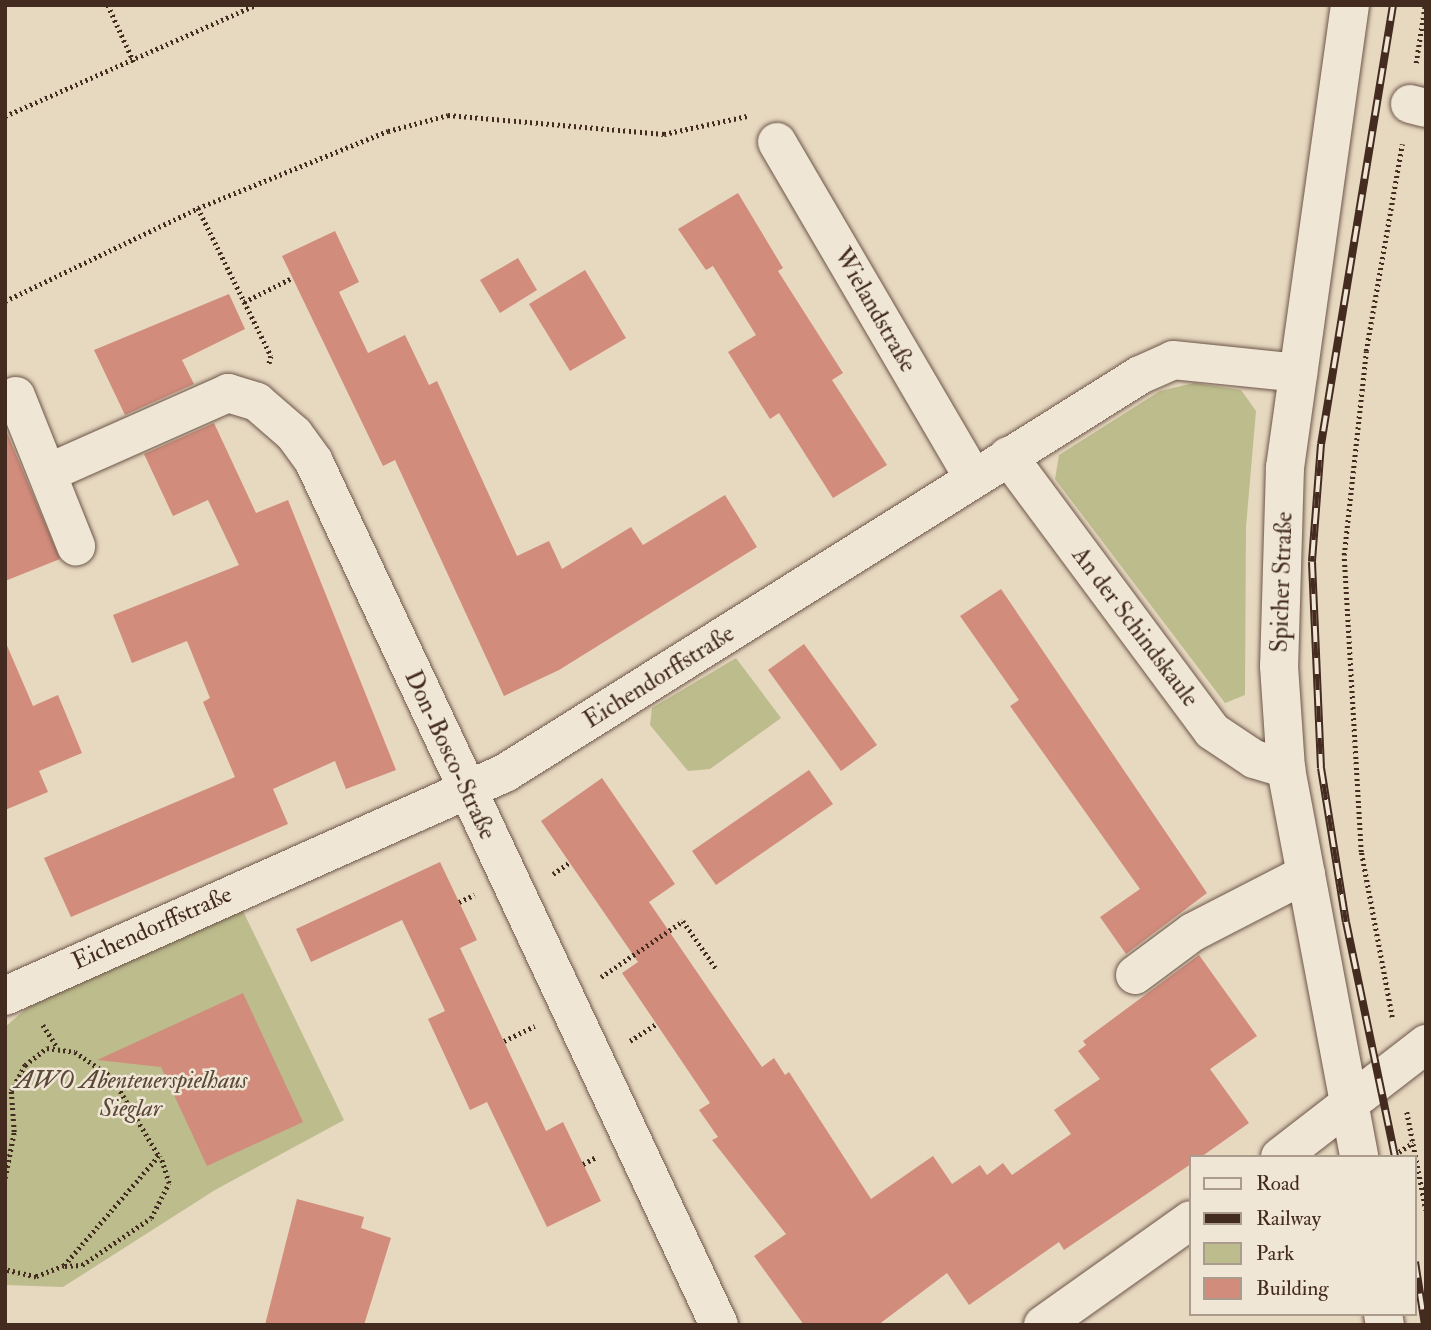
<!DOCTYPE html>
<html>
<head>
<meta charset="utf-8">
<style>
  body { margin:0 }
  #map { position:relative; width:1431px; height:1330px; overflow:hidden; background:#e7d8c0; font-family:"IM FELL Double Pica",serif }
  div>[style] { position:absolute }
  .green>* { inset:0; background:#bdbc8d }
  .building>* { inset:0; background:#d18c7c }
  .path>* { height:4.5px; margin-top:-2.25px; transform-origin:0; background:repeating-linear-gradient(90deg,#442b20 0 2px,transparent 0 5.5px) }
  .roads { filter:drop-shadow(0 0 2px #6d5648) drop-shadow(0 0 2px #6d5648) }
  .minor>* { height:38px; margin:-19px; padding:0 19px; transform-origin:19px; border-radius:19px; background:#efe6d6 }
  .rail>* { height:8px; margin-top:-4px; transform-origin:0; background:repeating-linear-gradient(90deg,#efe6d6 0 16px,#442b20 0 32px); box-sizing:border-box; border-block:2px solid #442b20 }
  span { translate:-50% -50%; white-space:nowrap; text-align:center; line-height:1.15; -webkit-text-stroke:5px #efe6d6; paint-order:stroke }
  .street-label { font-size:24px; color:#442b20 }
  .park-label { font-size:24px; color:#5c4836; font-style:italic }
  .frame { position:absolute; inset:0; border:7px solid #442b20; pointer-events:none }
  .legend { position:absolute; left:1189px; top:1155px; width:228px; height:161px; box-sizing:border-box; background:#efe6d6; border:2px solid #ab9b8d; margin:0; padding:9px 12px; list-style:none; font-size:21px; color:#442b20 }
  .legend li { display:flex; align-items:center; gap:14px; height:35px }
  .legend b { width:35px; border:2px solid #ab9b8d }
</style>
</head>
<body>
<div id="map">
  <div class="green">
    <i style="clip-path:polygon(1194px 383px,1241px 390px,1256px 411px,1246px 527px,1245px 695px,1225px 703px,1055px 479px,1059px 455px,1160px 391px)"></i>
    <i style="clip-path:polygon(736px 658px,781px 718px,710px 769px,688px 771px,650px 725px,652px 708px)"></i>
    <i style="clip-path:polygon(242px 909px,344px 1120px,215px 1190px,63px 1287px,5px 1285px,5px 1027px,29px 1006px)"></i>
  </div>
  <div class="building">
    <i style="clip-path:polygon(738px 193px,783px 268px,778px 271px,843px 373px,832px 380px,887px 465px,833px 498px,779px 413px,770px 419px,728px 352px,756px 335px,713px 266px,706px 270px,678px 229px)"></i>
    <i style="clip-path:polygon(335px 231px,359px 282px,339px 292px,368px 353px,405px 335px,429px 385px,437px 381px,517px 556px,549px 541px,562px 569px,631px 527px,643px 545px,725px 495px,757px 547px,559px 670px,504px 696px,395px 460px,383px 466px,282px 256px)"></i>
    <i style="clip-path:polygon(518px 258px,537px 290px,500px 313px,480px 280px)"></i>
    <i style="clip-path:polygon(585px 270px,626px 338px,570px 371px,529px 304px)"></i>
    <i style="clip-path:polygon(229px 294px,245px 329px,182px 360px,194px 384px,125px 415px,94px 350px)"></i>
    <i style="clip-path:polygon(214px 423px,256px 513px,288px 500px,396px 770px,346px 789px,335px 761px,273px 789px,288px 824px,71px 917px,44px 858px,235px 777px,203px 702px,210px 698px,187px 641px,132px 663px,113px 615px,239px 565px,208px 500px,173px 516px,144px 454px)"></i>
    <i style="clip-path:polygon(5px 428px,60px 559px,5px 581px)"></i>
    <i style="clip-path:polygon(1001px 589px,1207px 893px,1126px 954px,1100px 917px,1140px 889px,1010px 706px,1019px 700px,960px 616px)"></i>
    <i style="clip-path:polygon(5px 641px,33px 706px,58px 695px,82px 753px,39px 771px,48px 792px,5px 810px)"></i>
    <i style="clip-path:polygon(804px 644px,877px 745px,841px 771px,768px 670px)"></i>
    <i style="clip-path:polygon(809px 770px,833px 804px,716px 885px,692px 851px)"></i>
    <i style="clip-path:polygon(602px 778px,675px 884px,649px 902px,762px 1067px,774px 1058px,785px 1075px,789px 1072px,871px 1199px,933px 1156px,952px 1184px,980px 1165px,987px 1175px,1003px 1163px,1012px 1175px,1071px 1134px,1054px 1110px,1100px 1079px,1078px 1051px,1086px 1045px,1083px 1041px,1199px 955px,1257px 1036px,1210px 1069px,1249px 1123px,1201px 1157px,1191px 1157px,1191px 1164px,1064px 1250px,1059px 1242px,969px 1305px,947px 1273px,878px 1325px,804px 1325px,754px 1256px,786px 1234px,712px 1140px,718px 1137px,699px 1110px,710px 1103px,622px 973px,638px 962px,541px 821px)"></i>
    <i style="clip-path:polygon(440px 862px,477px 940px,460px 948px,546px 1131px,563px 1122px,601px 1201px,547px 1227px,487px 1102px,470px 1110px,428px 1019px,445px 1011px,402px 920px,311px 962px,296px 929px)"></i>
    <i style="clip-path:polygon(243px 993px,303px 1122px,207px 1166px,161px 1067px,97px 1060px)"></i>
    <i style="clip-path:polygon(297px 1199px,364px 1217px,361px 1228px,391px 1238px,364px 1325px,265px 1325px)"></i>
  </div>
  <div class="path">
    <i style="left:108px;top:5px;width:63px;rotate:65.5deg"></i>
    <i style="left:1416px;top:63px;width:59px;rotate:-81.2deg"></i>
    <i style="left:5px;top:116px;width:274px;rotate:-23.9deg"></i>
    <i style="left:198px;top:208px;width:165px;rotate:63.7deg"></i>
    <i style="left:271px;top:356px;width:9px;rotate:103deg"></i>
    <i style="left:5px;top:301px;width:214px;rotate:-25.7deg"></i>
    <i style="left:198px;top:208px;width:205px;rotate:-22.1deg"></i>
    <i style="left:388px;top:131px;width:62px;rotate:-14.9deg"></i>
    <i style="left:448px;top:115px;width:217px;rotate:5deg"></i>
    <i style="left:664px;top:134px;width:85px;rotate:-12.2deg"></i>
    <i style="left:244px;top:302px;width:54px;rotate:-26.6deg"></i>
    <i style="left:553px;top:874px;width:21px;rotate:-35deg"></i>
    <i style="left:459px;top:902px;width:17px;rotate:-25deg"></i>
    <i style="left:601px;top:977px;width:99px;rotate:-34.3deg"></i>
    <i style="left:683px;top:921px;width:60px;rotate:55.2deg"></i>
    <i style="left:1392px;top:1017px;width:168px;rotate:-100.6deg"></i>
    <i style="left:1361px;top:852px;width:297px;rotate:-93.3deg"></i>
    <i style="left:1344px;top:555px;width:205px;rotate:-83.8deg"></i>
    <i style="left:1366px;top:351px;width:210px;rotate:-80.1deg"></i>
    <i style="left:43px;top:1025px;width:27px;rotate:57deg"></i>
    <i style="left:504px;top:1041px;width:34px;rotate:-26deg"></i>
    <i style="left:630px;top:1041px;width:31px;rotate:-33deg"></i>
    <i style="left:1407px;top:1112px;width:100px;rotate:79deg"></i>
    <i style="left:1399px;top:1152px;width:17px;rotate:-33deg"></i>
    <i style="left:583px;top:1164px;width:15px;rotate:-28deg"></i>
    <i style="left:5px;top:1178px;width:47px;rotate:-78.9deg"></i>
    <i style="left:14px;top:1132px;width:41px;rotate:-94.2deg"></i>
    <i style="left:11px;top:1091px;width:30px;rotate:-62deg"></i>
    <i style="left:25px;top:1065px;width:28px;rotate:-38deg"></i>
    <i style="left:47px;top:1048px;width:28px;rotate:8deg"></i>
    <i style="left:75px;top:1052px;width:45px;rotate:34deg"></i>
    <i style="left:112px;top:1077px;width:92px;rotate:59.3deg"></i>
    <i style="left:159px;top:1156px;width:145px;rotate:130.8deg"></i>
    <i style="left:64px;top:1266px;width:30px;rotate:159deg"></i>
    <i style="left:36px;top:1277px;width:32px;rotate:-167deg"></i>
    <i style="left:65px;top:1266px;width:17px;rotate:-3deg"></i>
    <i style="left:82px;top:1265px;width:83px;rotate:-34.3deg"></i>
    <i style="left:151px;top:1218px;width:39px;rotate:-63deg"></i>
    <i style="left:169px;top:1183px;width:28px;rotate:-108deg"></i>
  </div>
  <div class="roads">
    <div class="minor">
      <i style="left:1350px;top:5px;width:467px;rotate:98deg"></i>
      <i style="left:1285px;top:467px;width:199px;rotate:91.7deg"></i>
      <i style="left:1279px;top:666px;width:103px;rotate:86.1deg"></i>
      <i style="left:1286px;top:769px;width:395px;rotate:79.3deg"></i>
      <i style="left:1410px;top:104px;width:16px;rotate:14deg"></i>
      <i style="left:777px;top:142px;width:389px;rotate:59.7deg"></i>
      <i style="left:16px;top:396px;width:162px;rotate:68.2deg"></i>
      <i style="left:1008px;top:456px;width:342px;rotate:53.4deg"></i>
      <i style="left:1212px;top:731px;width:50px;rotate:33.7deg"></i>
      <i style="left:1254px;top:759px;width:34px;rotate:17deg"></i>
      <i style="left:50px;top:472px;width:195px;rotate:-23.9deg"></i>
      <i style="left:228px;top:393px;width:30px;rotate:17deg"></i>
      <i style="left:257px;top:402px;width:49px;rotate:40.9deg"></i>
      <i style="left:294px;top:434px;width:34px;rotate:54deg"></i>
      <i style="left:314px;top:462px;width:953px;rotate:64.86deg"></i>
      <i style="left:1135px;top:975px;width:72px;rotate:-36.6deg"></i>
      <i style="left:1193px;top:932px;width:127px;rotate:-27.2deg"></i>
      <i style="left:5px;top:996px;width:547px;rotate:-24.04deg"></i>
      <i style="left:505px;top:773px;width:749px;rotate:-32.08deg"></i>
      <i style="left:1140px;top:375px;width:36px;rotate:-24deg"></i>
      <i style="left:1173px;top:360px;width:126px;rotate:5.9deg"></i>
      <i style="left:1280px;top:1157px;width:185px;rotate:-37.7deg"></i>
      <i style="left:1383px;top:1314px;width:11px;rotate:80deg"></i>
      <i style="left:1043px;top:1325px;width:181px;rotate:-35.4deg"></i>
    </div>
  </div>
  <div class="rail">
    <i style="left:1393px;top:5px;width:445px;rotate:99.3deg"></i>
    <i style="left:1321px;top:444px;width:118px;rotate:94.4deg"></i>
    <i style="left:1312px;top:562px;width:206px;rotate:87.5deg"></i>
    <i style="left:1321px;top:768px;width:156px;rotate:80.8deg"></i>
    <i style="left:1346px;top:922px;width:240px;rotate:78.2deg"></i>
    <i style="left:1415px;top:1262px;width:64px;rotate:81deg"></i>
  </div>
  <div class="street-label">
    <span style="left:875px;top:310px;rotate:60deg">Wielandstraße</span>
    <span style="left:1282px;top:582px;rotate:-88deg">Spicher Straße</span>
    <span style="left:1135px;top:627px;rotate:53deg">An der Schindskaule</span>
    <span style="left:659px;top:677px;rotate:-32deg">Eichendorffstraße</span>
    <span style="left:450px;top:755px;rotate:65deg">Don-Bosco-Straße</span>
    <span style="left:152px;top:928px;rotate:-24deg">Eichendorffstraße</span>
  </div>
  <div class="park-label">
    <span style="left:131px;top:1095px">AWO Abenteuerspielhaus<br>Sieglar</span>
  </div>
  <div class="frame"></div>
  <ul class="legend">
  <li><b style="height:9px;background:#efe6d6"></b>Road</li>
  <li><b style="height:9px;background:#442b20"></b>Railway</li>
  <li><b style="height:19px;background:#bdbc8d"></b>Park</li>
  <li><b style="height:19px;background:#d18c7c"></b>Building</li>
  </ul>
</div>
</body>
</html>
